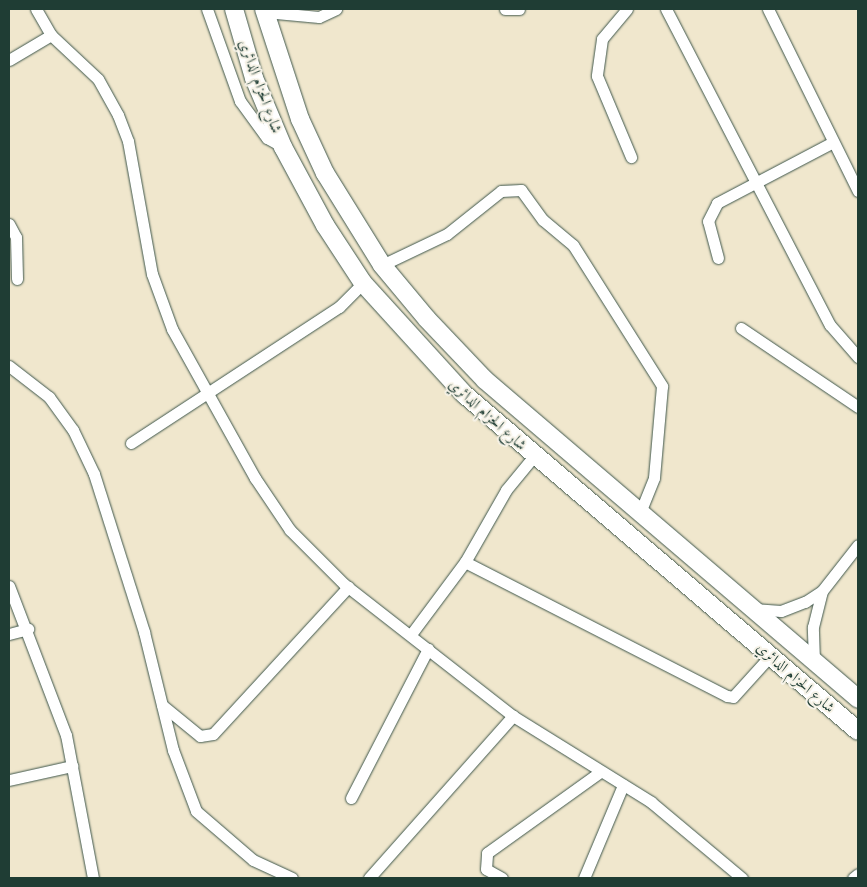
<!DOCTYPE html>
<html>
<head>
<meta charset="utf-8">
<style>
  body { margin:0 }
  #map { position:relative; width:867px; height:887px; overflow:hidden; background:#f0e7cd; font-family:"Libre Caslon Text",Amiri,serif }
  div>[style] { position:absolute }
  .roads { filter:drop-shadow(0 0 1px #3e564b) drop-shadow(0 0 1px #3e564b) }
  .street>* { height:11px; margin:-5.5px; padding:0 5.5px; transform-origin:5.5px; border-radius:5.5px; background:#fff }
  .primary>* { height:18px; margin:-9px; padding:0 9px; transform-origin:9px; border-radius:9px; background:#fff }
  span { translate:-50% -50%; white-space:nowrap; text-align:center; line-height:1.15; -webkit-text-stroke:4px #f7f3e8; paint-order:stroke }
  .street-label { font-size:15px; color:#1f3d34 }
  .frame { position:absolute; inset:0; border:10px solid #1f3d34; pointer-events:none }
</style>
</head>
<body>
<div id="map">
  <div class="roads">
    <div class="street">
      <i style="left:36px;top:9px;width:30px;rotate:60deg"></i>
      <i style="left:51px;top:35px;width:64px;rotate:43.1deg"></i>
      <i style="left:98px;top:79px;width:41px;rotate:60.9deg"></i>
      <i style="left:118px;top:115px;width:28px;rotate:69deg"></i>
      <i style="left:128px;top:141px;width:135px;rotate:79.8deg"></i>
      <i style="left:152px;top:274px;width:59px;rotate:70deg"></i>
      <i style="left:172px;top:329px;width:171px;rotate:60.9deg"></i>
      <i style="left:255px;top:478px;width:63px;rotate:56.1deg"></i>
      <i style="left:290px;top:530px;width:76px;rotate:45deg"></i>
      <i style="left:344px;top:584px;width:214px;rotate:38deg"></i>
      <i style="left:513px;top:716px;width:163px;rotate:31.9deg"></i>
      <i style="left:651px;top:802px;width:119px;rotate:39.9deg"></i>
      <i style="left:207px;top:9px;width:98px;rotate:70.3deg"></i>
      <i style="left:240px;top:101px;width:46px;rotate:53.9deg"></i>
      <i style="left:267px;top:138px;width:18px;rotate:29deg"></i>
      <i style="left:505px;top:9px;width:14px"></i>
      <i style="left:627px;top:9px;width:39px;rotate:130deg"></i>
      <i style="left:602px;top:39px;width:37px;rotate:98deg"></i>
      <i style="left:597px;top:76px;width:88px;rotate:67.2deg"></i>
      <i style="left:666px;top:9px;width:356px;rotate:62.6deg"></i>
      <i style="left:830px;top:325px;width:43px;rotate:48.8deg"></i>
      <i style="left:768px;top:9px;width:203px;rotate:63.7deg"></i>
      <i style="left:265px;top:12px;width:54px;rotate:5.3deg"></i>
      <i style="left:319px;top:17px;width:19px;rotate:-25deg"></i>
      <i style="left:9px;top:60px;width:49px;rotate:-30.8deg"></i>
      <i style="left:9px;top:224px;width:15px;rotate:62deg"></i>
      <i style="left:16px;top:237px;width:42px;rotate:88.6deg"></i>
      <i style="left:718px;top:258px;width:38px;rotate:-105deg"></i>
      <i style="left:708px;top:221px;width:20px;rotate:-63deg"></i>
      <i style="left:717px;top:203px;width:131px;rotate:-27.7deg"></i>
      <i style="left:382px;top:265px;width:72px;rotate:-25.5deg"></i>
      <i style="left:447px;top:234px;width:69px;rotate:-38.5deg"></i>
      <i style="left:501px;top:191px;width:20px;rotate:-3deg"></i>
      <i style="left:521px;top:190px;width:37px;rotate:54deg"></i>
      <i style="left:543px;top:220px;width:39px;rotate:40deg"></i>
      <i style="left:573px;top:245px;width:167px;rotate:57.7deg"></i>
      <i style="left:662px;top:386px;width:92px;rotate:95deg"></i>
      <i style="left:654px;top:478px;width:38px;rotate:112deg"></i>
      <i style="left:741px;top:328px;width:141px;rotate:34deg"></i>
      <i style="left:9px;top:366px;width:51px;rotate:37.8deg"></i>
      <i style="left:49px;top:397px;width:41px;rotate:54deg"></i>
      <i style="left:73px;top:430px;width:49px;rotate:64.5deg"></i>
      <i style="left:94px;top:474px;width:166px;rotate:72.4deg"></i>
      <i style="left:144px;top:632px;width:122px;rotate:76.2deg"></i>
      <i style="left:173px;top:750px;width:65px;rotate:69.3deg"></i>
      <i style="left:196px;top:811px;width:75px;rotate:40.7deg"></i>
      <i style="left:253px;top:860px;width:43px;rotate:24.8deg"></i>
      <i style="left:131px;top:443px;width:249px;rotate:-33.2deg"></i>
      <i style="left:339px;top:307px;width:34px;rotate:-45deg"></i>
      <i style="left:465px;top:562px;width:294px;rotate:27.1deg"></i>
      <i style="left:727px;top:696px;width:6px;rotate:9deg"></i>
      <i style="left:733px;top:697px;width:57px;rotate:-47.9deg"></i>
      <i style="left:9px;top:586px;width:160px;rotate:69.1deg"></i>
      <i style="left:66px;top:735px;width:146px;rotate:79.3deg"></i>
      <i style="left:753px;top:609px;width:28px;rotate:4deg"></i>
      <i style="left:781px;top:611px;width:26px;rotate:-21deg"></i>
      <i style="left:805px;top:602px;width:20px;rotate:-33deg"></i>
      <i style="left:822px;top:591px;width:58px;rotate:-52deg"></i>
      <i style="left:412px;top:633px;width:89px;rotate:-53.3deg"></i>
      <i style="left:465px;top:562px;width:83px;rotate:-60.3deg"></i>
      <i style="left:506px;top:490px;width:44px;rotate:-50.5deg"></i>
      <i style="left:9px;top:634px;width:20px;rotate:-15deg"></i>
      <i style="left:814px;top:661px;width:34px;rotate:-92deg"></i>
      <i style="left:813px;top:627px;width:37px;rotate:-76deg"></i>
      <i style="left:162px;top:705px;width:49px;rotate:39.2deg"></i>
      <i style="left:200px;top:736px;width:13px;rotate:-9deg"></i>
      <i style="left:213px;top:734px;width:200px;rotate:-47.4deg"></i>
      <i style="left:9px;top:780px;width:65px;rotate:-12.5deg"></i>
      <i style="left:351px;top:798px;width:168px;rotate:-62.7deg"></i>
      <i style="left:369px;top:878px;width:217px;rotate:-48.4deg"></i>
      <i style="left:502px;top:878px;width:18px;rotate:-151deg"></i>
      <i style="left:486px;top:869px;width:16px;rotate:-86deg"></i>
      <i style="left:487px;top:853px;width:139px;rotate:-35.6deg"></i>
      <i style="left:584px;top:878px;width:101px;rotate:-67.2deg"></i>
      <i style="left:853px;top:878px;width:6px;rotate:-39deg"></i>
    </div>
    <div class="primary">
      <i style="left:234px;top:9px;width:72px;rotate:73.8deg"></i>
      <i style="left:254px;top:78px;width:75px;rotate:67.2deg"></i>
      <i style="left:283px;top:147px;width:89px;rotate:61.7deg"></i>
      <i style="left:325px;top:225px;width:69px;rotate:56.8deg"></i>
      <i style="left:363px;top:283px;width:150px;rotate:47.7deg"></i>
      <i style="left:464px;top:394px;width:518px;rotate:40.54deg"></i>
      <i style="left:264px;top:9px;width:116px;rotate:71.9deg"></i>
      <i style="left:300px;top:119px;width:60px;rotate:65.2deg"></i>
      <i style="left:325px;top:173px;width:108px;rotate:58.2deg"></i>
      <i style="left:382px;top:265px;width:70px;rotate:50.2deg"></i>
      <i style="left:427px;top:319px;width:84px;rotate:46.4deg"></i>
      <i style="left:485px;top:380px;width:491px;rotate:40.5deg"></i>
    </div>
  </div>
  <div class="street-label">
    <span style="left:261px;top:86px;rotate:70deg">شارع الحزام الدائري</span>
    <span style="left:488px;top:414px;rotate:42deg">شارع الحزام الدائري</span>
    <span style="left:796px;top:677px;rotate:41deg">شارع الحزام الدائري</span>
  </div>
  <div class="frame"></div>
</div>
</body>
</html>
